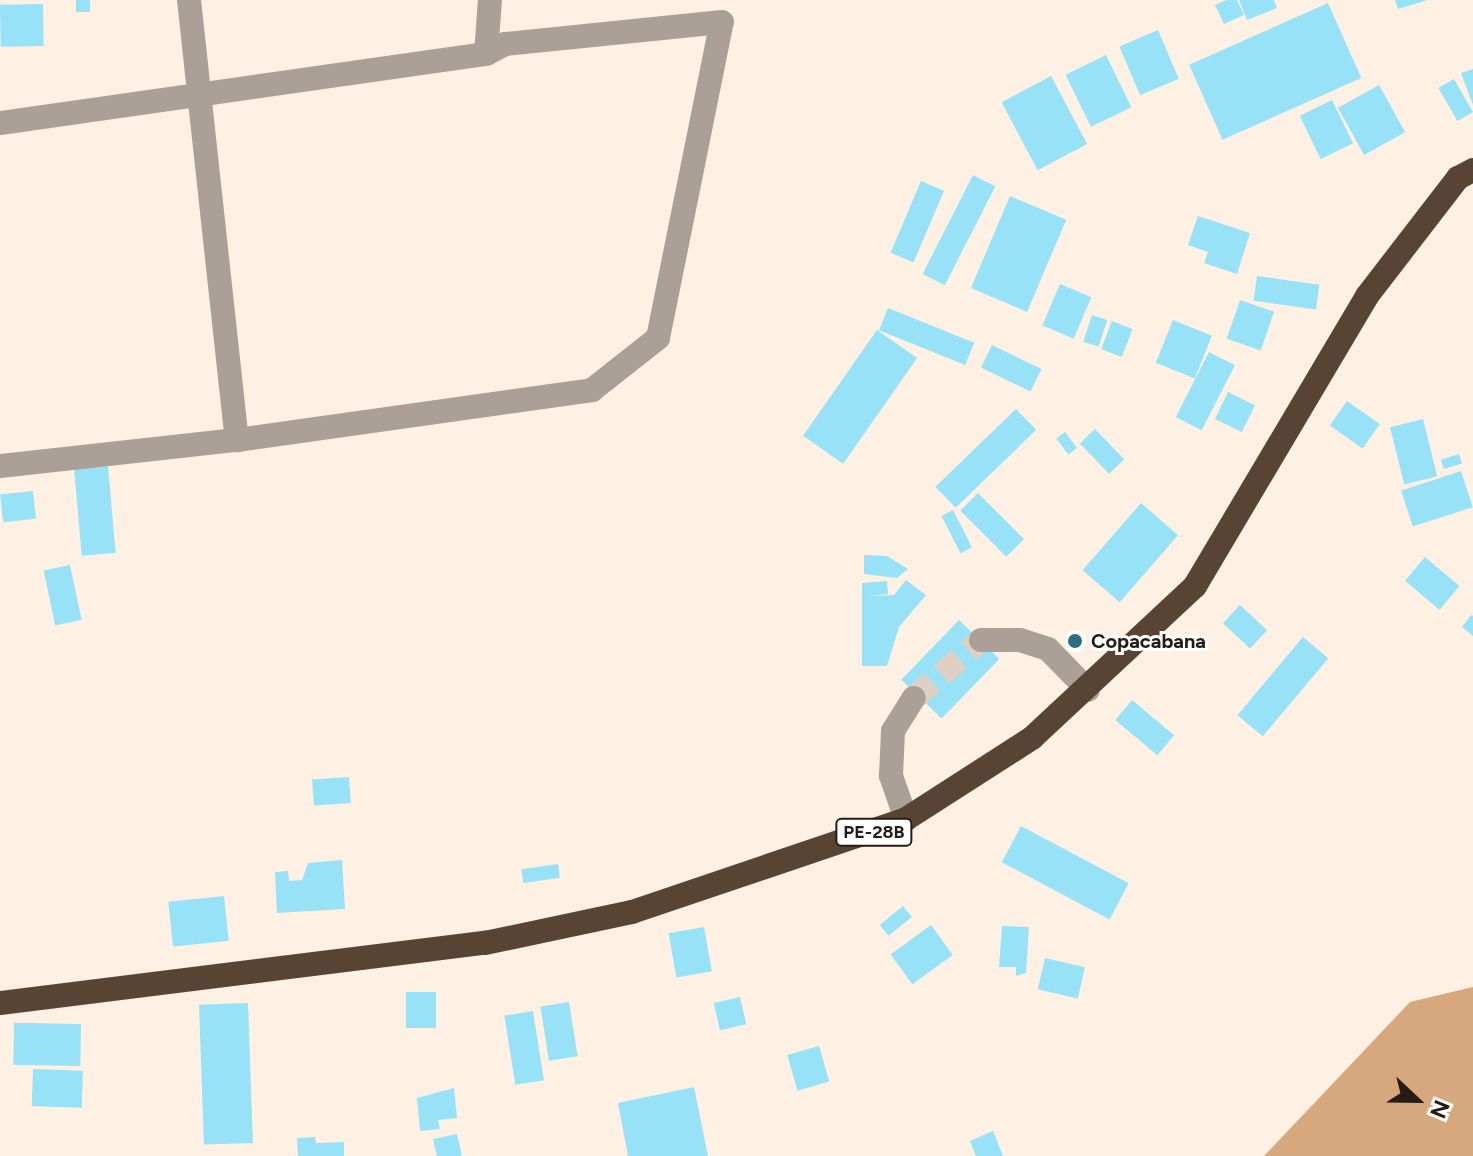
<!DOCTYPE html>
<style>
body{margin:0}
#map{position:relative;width:1473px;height:1156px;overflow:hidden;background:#fff0e4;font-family:Figtree,sans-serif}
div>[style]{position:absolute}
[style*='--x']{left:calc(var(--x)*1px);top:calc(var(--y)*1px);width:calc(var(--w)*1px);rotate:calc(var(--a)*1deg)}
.water>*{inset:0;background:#d7a77e}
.building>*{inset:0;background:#97e2f7;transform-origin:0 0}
.minor-tunnel>*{height:24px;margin-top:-12px;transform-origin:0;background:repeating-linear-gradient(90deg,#ded0c5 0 24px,transparent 0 36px)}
.minor>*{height:24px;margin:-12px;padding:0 12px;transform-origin:12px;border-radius:12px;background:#aaa098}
.highway>*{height:24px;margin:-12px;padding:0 12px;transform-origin:12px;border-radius:12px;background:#574434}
.dots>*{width:22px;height:22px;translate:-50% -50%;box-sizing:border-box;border:4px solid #fff;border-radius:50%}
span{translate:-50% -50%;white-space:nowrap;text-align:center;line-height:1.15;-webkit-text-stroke:6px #fff;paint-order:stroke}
.shield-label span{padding:2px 6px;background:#fff;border:2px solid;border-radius:6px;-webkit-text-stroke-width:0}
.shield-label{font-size:18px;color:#241c15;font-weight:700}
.poi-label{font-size:20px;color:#241c15;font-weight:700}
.left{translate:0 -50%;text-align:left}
.north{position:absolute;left:1377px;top:1060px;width:80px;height:80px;-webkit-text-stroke:6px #fff;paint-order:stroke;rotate:112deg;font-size:22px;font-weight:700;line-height:32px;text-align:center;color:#241c15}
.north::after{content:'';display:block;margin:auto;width:28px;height:36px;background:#241c15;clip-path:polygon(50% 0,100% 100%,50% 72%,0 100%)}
</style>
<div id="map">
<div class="water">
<i style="clip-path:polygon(1473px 987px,1473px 1156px,1264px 1156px,1410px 1002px)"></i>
</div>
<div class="building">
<i style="left:76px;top:0;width:14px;height:12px"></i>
<i style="clip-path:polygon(1226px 0,1237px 0,1244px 15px,1224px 24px,1215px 5px)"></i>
<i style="clip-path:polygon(1239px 0,1274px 0,1277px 8px,1247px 20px)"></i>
<i style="clip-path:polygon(1395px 0,1425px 0,1425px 1px,1398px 9px)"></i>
<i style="left:1328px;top:3px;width:82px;height:152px;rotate:66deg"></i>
<i style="left:43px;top:4px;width:42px;height:43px;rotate:89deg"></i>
<i style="left:1158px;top:30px;width:53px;height:42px;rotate:67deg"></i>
<i style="left:1106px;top:55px;width:58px;height:45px;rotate:64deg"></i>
<i style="clip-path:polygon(1473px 69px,1473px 105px,1461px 73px)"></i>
<i style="left:1051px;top:76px;width:77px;height:56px;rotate:62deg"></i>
<i style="left:1454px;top:79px;width:38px;height:18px;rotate:60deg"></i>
<i style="left:1379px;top:85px;width:54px;height:47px;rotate:61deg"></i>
<i style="left:1332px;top:100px;width:48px;height:36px;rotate:64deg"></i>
<i style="left:973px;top:175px;width:25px;height:111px;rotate:27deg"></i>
<i style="left:921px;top:181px;width:25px;height:78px;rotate:23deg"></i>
<i style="left:1010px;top:196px;width:61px;height:100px;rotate:23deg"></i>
<i style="clip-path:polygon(1198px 216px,1250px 233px,1237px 274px,1204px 263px,1208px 252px,1188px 245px)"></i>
<i style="left:1257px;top:276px;width:63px;height:25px;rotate:8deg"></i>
<i style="left:1060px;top:284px;width:34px;height:45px;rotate:23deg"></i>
<i style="left:1240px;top:300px;width:36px;height:41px;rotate:19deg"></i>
<i style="left:888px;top:308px;width:93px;height:24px;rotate:22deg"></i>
<i style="left:1092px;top:315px;width:16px;height:28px;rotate:18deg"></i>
<i style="left:1173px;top:320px;width:42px;height:46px;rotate:22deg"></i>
<i style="left:1112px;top:321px;width:22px;height:30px;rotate:21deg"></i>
<i style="left:877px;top:330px;width:49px;height:129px;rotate:35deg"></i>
<i style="left:992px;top:345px;width:55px;height:25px;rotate:26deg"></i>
<i style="left:1209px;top:352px;width:29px;height:73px;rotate:27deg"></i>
<i style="left:1228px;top:392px;width:30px;height:30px;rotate:26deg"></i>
<i style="left:1347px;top:401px;width:40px;height:30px;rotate:35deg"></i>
<i style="left:1016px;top:409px;width:29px;height:112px;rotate:46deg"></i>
<i style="left:1423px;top:419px;width:59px;height:34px;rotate:76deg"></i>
<i style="left:1095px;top:429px;width:42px;height:21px;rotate:46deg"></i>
<i style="left:1065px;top:432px;width:20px;height:11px;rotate:53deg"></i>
<i style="left:1459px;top:454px;width:10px;height:19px;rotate:73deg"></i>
<i style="left:108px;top:466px;width:87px;height:34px;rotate:85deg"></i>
<i style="left:1461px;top:471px;width:38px;height:63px;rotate:72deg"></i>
<i style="left:33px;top:491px;width:28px;height:33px;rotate:84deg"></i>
<i style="left:978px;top:493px;width:65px;height:25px;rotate:45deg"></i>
<i style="left:1141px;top:503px;width:49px;height:89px;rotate:41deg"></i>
<i style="left:953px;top:510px;width:42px;height:13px;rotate:63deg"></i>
<i style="clip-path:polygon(864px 555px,887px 556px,908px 569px,897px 578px,864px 574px)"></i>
<i style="left:1425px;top:557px;width:45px;height:31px;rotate:40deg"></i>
<i style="left:70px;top:565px;width:56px;height:27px;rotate:78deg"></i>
<i style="clip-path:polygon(906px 580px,926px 595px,899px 627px,887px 666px,862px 666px,862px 583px,887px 581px,888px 594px,869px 596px,894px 595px)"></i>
<i style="left:1240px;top:605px;width:37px;height:25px;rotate:43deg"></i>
<i style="clip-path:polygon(1471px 615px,1473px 616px,1473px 636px,1462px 627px)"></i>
<i style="left:959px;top:620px;width:56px;height:83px;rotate:44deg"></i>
<i style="left:1303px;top:637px;width:33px;height:102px;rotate:40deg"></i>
<i style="left:1132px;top:700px;width:55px;height:26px;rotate:40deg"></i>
<i style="left:349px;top:777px;width:26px;height:37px;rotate:86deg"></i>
<i style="left:1021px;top:826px;width:122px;height:41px;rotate:28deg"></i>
<i style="clip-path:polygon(342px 860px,345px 909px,277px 913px,275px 872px,288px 871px,289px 881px,302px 880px,308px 863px)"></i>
<i style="left:558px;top:864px;width:14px;height:37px;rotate:82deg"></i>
<i style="left:224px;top:896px;width:45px;height:56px;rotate:84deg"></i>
<i style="left:903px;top:906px;width:14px;height:30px;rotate:51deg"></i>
<i style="left:931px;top:925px;width:37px;height:50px;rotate:54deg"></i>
<i style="clip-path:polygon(1002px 926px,1029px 927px,1026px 973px,1016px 976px,1016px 967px,999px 967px)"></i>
<i style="left:704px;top:927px;width:45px;height:36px;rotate:80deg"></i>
<i style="left:1045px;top:958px;width:41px;height:32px;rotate:13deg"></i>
<i style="left:406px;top:992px;width:30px;height:36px"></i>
<i style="left:740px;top:997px;width:28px;height:27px;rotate:77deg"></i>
<i style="left:569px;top:1002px;width:55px;height:29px;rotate:81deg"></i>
<i style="left:248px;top:1003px;width:140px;height:49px;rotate:88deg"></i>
<i style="left:533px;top:1011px;width:70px;height:29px;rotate:81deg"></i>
<i style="left:81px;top:1024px;width:42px;height:67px;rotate:91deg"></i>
<i style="left:819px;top:1046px;width:37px;height:33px;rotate:74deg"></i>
<i style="left:33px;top:1069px;width:50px;height:37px;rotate:2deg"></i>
<i style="clip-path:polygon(694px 1087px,708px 1156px,628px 1156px,618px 1103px)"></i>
<i style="clip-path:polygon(454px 1088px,457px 1118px,438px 1120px,440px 1129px,420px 1131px,417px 1098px)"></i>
<i style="clip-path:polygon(993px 1131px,1003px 1156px,976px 1156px,970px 1141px)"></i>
<i style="clip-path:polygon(457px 1134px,462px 1156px,437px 1156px,433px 1139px)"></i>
<i style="clip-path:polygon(315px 1137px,316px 1143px,344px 1142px,344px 1156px,298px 1156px,297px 1138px)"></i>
</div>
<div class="minor-tunnel">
<i style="--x:914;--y:698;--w:89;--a:-40.9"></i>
</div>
<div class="minor">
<i style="--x:189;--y:0;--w:443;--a:83.8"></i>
<i style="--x:0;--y:123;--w:491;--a:-8.1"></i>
<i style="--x:486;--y:54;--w:54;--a:-85.8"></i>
<i style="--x:0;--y:466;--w:238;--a:-6.3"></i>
<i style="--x:237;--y:440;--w:359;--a:-8"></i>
<i style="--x:592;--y:390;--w:84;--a:-38.2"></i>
<i style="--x:658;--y:338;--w:322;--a:-78.6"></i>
<i style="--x:722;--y:22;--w:218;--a:174.2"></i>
<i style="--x:505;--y:44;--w:21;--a:152"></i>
<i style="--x:981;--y:640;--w:39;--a:0"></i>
<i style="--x:1020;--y:640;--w:29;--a:18"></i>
<i style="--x:1048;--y:649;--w:57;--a:45.7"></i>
<i style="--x:906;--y:819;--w:46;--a:-109.2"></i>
<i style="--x:891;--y:776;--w:45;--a:-87.5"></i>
<i style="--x:893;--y:731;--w:39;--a:-58"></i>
</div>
<div class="highway">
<i style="--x:0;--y:1003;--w:489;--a:-7.1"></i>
<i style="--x:485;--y:943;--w:150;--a:-11.9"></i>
<i style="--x:632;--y:912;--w:289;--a:-18.7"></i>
<i style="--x:906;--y:819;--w:150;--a:-32.7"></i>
<i style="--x:1032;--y:738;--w:223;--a:-43"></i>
<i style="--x:1195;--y:586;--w:337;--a:-59.3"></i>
<i style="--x:1367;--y:296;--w:149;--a:-52.4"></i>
<i style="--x:1458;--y:178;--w:17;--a:-28"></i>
</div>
<div class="dots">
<i style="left:1075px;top:641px;background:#2b6f80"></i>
</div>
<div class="shield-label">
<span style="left:874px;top:832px">PE-28B</span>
</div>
<div class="poi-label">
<span class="left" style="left:1091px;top:641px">Copacabana</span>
</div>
<div class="north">N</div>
</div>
